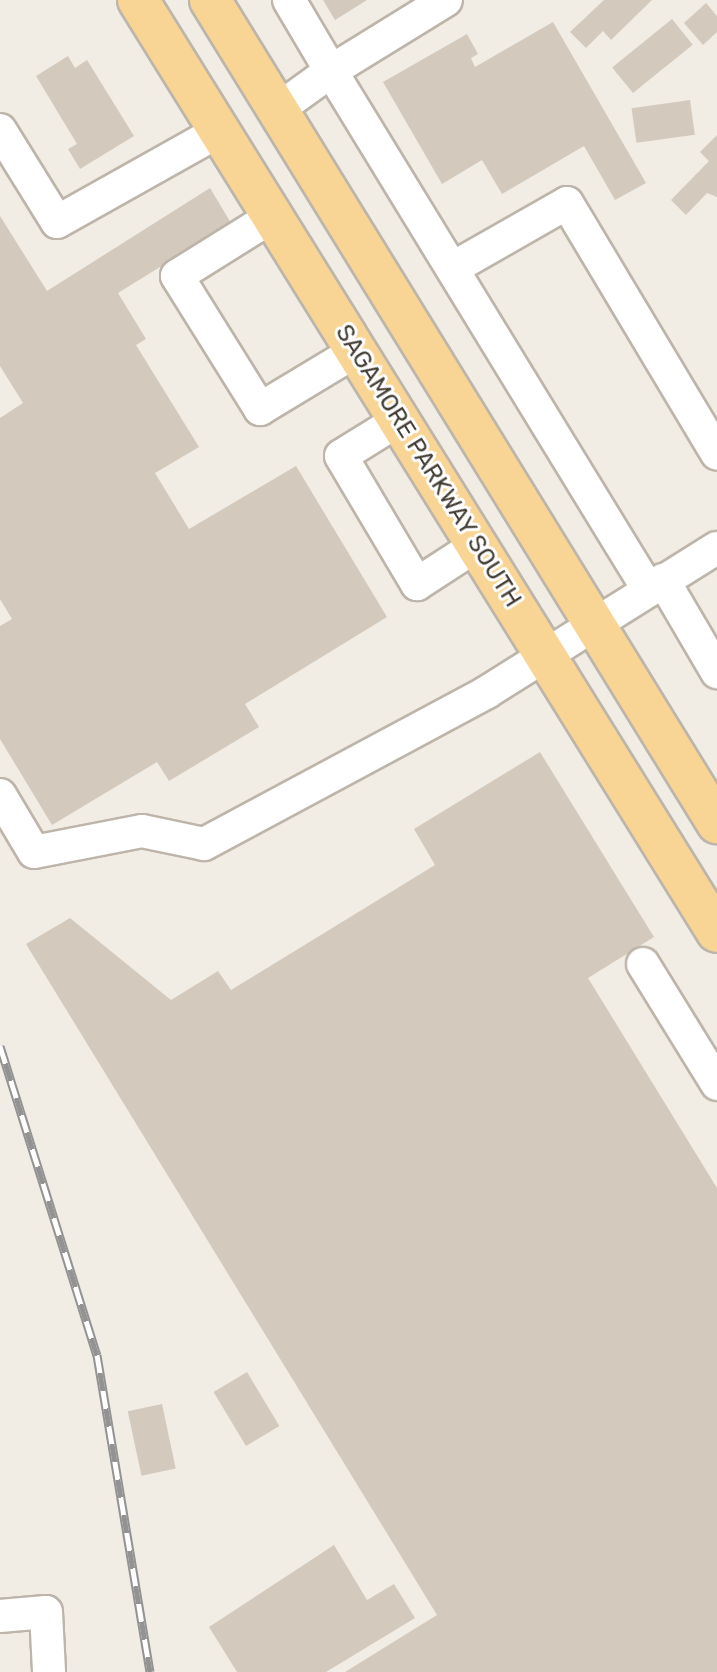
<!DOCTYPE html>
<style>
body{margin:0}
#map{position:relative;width:717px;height:1672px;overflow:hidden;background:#f1ece4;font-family:Rubik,sans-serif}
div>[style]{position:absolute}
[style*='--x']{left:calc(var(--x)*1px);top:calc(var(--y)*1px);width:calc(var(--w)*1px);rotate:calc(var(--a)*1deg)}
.building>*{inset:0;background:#d4c9bd;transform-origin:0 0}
.roads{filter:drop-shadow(2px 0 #beb5aa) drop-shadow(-2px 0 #beb5aa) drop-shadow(0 2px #beb5aa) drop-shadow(0 -2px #beb5aa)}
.minor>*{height:32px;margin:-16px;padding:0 16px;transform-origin:16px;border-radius:16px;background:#fff}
.major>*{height:40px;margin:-20px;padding:0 20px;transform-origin:20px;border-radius:20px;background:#f8d495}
.rail>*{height:9px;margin-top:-4.5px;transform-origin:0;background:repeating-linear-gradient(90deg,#fff 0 18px,#939393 0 36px);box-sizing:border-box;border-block:2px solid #939393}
span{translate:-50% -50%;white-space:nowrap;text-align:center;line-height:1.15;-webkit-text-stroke:6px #fff;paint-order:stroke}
.street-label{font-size:24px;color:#423c34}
</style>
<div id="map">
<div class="building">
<i style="clip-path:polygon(323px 0,367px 0,335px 20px)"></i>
<i style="clip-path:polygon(604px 0,652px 0,611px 40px,603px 31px,586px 48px,570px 32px)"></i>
<i style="clip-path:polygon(706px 3px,717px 16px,717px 32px,703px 45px,684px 23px)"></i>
<i style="left:672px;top:19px;width:33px;height:77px;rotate:51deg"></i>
<i style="clip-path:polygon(553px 22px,646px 183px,615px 200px,584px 146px,502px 194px,482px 160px,442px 184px,383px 82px,467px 34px,478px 54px,471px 58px,475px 67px)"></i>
<i style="clip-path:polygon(68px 56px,75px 68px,87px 60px,134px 136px,80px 169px,68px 149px,77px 144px,36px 76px)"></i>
<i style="left:690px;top:100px;width:35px;height:59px;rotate:82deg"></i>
<i style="clip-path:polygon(717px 135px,717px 197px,707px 193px,686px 215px,671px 200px,709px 161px,700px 152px)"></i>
<i style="clip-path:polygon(210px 188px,231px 223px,118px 293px,146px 339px,136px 345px,199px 447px,155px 473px,189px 529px,296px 466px,387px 617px,245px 704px,259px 727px,169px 781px,157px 762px,52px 825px,0 739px,0 626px,12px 619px,0 599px,0 418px,23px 403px,0 366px,0 216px,47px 291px)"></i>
<i style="clip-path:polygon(540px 752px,654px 937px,588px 978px,717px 1188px,717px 1672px,345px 1672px,437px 1615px,26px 944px,70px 918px,171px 1000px,218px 971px,231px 990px,435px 865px,414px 829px)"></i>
<i style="left:247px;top:1372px;width:63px;height:39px;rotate:59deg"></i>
<i style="left:162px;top:1404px;width:66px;height:35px;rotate:78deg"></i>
<i style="clip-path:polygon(334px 1545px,367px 1600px,394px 1584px,415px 1618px,326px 1672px,237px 1672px,209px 1627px)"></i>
</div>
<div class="roads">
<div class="minor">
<i style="--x:289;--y:0;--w:82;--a:59.4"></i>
<i style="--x:331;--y:71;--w:135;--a:-31.7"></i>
<i style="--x:277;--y:110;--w:67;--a:-35.8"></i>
<i style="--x:331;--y:71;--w:607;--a:58.53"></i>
<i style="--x:0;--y:130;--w:108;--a:58.2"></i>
<i style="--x:57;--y:222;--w:186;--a:-29.3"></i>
<i style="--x:273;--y:216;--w:113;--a:148"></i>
<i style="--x:177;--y:276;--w:157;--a:58"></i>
<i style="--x:260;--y:409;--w:112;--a:-31.1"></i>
<i style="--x:453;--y:268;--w:131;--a:-29.7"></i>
<i style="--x:567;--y:203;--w:292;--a:59.1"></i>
<i style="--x:399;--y:420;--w:68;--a:148.2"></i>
<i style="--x:341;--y:456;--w:149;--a:59.3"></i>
<i style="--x:417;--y:584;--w:72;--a:-33"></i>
<i style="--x:663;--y:580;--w:107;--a:59.6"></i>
<i style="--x:0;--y:795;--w:66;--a:59.2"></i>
<i style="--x:34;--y:852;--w:110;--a:-11"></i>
<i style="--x:142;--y:831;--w:63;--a:11.8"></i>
<i style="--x:204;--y:844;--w:321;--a:-28.2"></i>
<i style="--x:487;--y:692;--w:271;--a:-32.1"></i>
<i style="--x:643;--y:964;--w:141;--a:58.3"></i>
<i style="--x:0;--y:1616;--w:46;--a:-5"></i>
<i style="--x:46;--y:1612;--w:60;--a:87.1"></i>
</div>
<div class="major">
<i style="--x:138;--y:0;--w:1097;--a:58.15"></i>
<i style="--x:210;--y:0;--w:967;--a:58.37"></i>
</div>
</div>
<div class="rail">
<i style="--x:0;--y:1046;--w:324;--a:72.6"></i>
<i style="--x:97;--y:1355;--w:321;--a:80.5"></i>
</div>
<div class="street-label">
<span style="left:428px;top:466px;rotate:58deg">SAGAMORE PARKWAY SOUTH</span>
</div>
</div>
